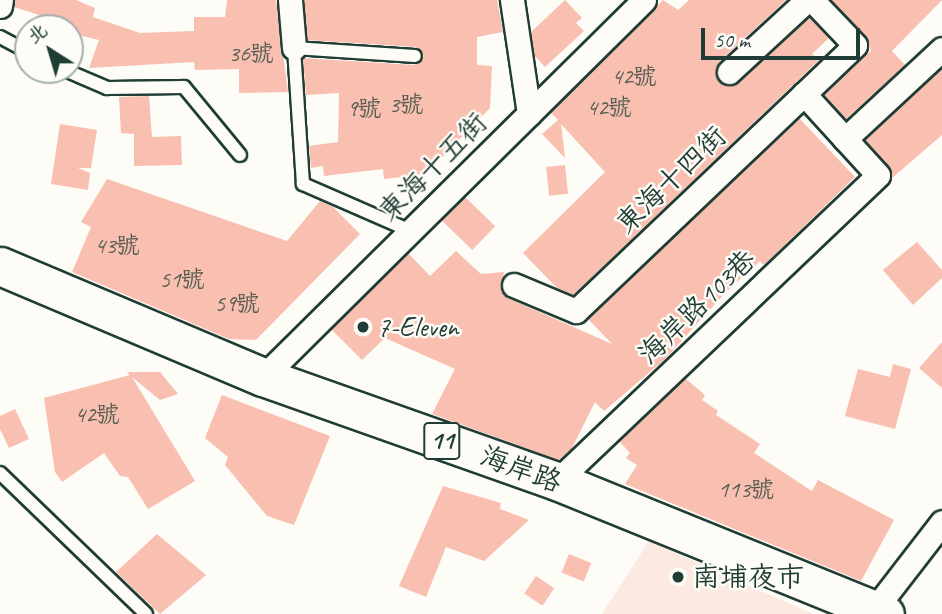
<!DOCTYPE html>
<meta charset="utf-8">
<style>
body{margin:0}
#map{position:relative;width:942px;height:614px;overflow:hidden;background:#fdfcf7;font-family:Caveat,"LXGW WenKai TC",sans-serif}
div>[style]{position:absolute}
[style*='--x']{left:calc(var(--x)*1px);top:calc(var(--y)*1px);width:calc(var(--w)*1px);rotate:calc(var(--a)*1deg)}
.built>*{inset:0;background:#fceae2}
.building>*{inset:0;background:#f9bfb0;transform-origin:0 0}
.roads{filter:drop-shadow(2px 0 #1f3d34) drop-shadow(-2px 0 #1f3d34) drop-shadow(0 2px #1f3d34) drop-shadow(0 -2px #1f3d34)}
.lane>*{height:12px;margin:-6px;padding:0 6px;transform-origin:6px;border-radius:6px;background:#fdfcf7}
.street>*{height:23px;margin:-11.5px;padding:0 11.5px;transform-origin:11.5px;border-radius:11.5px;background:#fdfcf7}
.primary>*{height:37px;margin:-18.5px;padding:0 18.5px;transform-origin:18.5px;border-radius:18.5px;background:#fdfcf7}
.dots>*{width:19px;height:19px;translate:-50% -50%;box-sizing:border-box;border:4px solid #fdfcf7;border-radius:50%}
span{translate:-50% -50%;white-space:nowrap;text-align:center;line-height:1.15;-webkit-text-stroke:5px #fdfcf7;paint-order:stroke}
.number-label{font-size:24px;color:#565e53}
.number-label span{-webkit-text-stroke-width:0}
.shield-label span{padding:2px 5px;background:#fdfcf7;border:2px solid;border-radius:5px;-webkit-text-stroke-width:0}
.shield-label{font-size:26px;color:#1f3d34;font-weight:700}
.street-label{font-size:28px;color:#1f3d34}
.poi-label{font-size:28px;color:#1f3d34}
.left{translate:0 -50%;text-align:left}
.north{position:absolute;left:14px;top:14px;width:70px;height:70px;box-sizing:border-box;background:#fdfcf7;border:2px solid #a4b0a9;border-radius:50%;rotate:323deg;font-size:19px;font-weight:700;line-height:28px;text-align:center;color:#1f3d34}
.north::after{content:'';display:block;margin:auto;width:24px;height:32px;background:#1f3d34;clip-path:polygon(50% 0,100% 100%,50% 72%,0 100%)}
.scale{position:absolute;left:701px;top:28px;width:159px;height:32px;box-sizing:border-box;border:4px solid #1f3d34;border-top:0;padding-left:9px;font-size:21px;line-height:24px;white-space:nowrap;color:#1f3d34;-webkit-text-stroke:5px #fdfcf7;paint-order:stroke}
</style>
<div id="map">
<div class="built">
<i style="clip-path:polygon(649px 541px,813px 614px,602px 614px)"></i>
</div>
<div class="building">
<i style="clip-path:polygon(15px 0,76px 0,95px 8px,93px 17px,140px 33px,194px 31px,194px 17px,225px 17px,227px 0,276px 0,288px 92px,239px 93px,239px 69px,195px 70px,194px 62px,89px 68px,99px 40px,74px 34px,76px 28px,60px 28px,61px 22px,14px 7px)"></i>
<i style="clip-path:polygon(304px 0,497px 0,503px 32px,477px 37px,477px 65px,492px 66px,490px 108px,426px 174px,384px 179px,383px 169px,324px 176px,323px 166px,311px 168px,309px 146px,338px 142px,339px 93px,306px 95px,303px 58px,414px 65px,424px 56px,416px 47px,307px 40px)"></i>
<i style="clip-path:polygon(565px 0,582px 18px,576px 23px,584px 31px,545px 67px,534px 55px,531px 32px)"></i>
<i style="clip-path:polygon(663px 0,678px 10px,689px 0,786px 0,719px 62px,716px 76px,726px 85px,738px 82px,809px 17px,829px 38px,812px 54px,819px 60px,573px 295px,557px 288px,523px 253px,605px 172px,561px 124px,565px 158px,542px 134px,558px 120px,550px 112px)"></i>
<i style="clip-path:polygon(831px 0,942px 0,892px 51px,905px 65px,846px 119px,823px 94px,871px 51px,865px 35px)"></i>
<i style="clip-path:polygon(942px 68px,942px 135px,892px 178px,888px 166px,865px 140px)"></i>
<i style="clip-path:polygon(149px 96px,152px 137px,181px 136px,182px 165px,134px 166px,134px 134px,121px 133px,119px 97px)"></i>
<i style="clip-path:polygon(799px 118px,855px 177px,764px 265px,760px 261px,726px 292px,664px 360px,604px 411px,595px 402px,572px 448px,559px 460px,432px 414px,455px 369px,385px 338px,362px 360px,331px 329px,408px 253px,430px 276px,456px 251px,481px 274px,504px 272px,500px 287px,508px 298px,612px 344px,588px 319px)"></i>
<i style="clip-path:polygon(60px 124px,97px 130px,91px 168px,78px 168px,90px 173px,88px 190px,51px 184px)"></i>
<i style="left:565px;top:165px;width:29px;height:19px;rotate:84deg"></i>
<i style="clip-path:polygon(107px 179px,287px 241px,320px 201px,333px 207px,360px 234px,256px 340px,229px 339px,72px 272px,91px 227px,81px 222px)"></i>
<i style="left:465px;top:197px;width:42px;height:33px;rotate:44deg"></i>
<i style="clip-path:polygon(917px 242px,942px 270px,942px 278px,913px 305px,883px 270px)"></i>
<i style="clip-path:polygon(942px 342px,942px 388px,919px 368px)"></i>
<i style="clip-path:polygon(893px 364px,911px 369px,895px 429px,845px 416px,858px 369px,890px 377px)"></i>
<i style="clip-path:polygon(127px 372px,160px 372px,178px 394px,160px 400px,132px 377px,195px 481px,148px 509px,128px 477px,120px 476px,104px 453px,62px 482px,55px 472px,44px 398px,130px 375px)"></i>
<i style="clip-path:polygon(685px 378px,705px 395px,702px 400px,718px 411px,716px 415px,760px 444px,754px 453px,812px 491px,818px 480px,894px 520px,861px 581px,625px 484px,637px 465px,626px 458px,630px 453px,619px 441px)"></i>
<i style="clip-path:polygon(222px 395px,330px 436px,294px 525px,267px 516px,225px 465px,228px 457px,205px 438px)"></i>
<i style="clip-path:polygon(15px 409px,29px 439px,9px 448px,0 429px,0 416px)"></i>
<i style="clip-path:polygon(443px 486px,501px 503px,500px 509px,529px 520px,484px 561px,446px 547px,426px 597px,399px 586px)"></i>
<i style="clip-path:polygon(157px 534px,206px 575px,160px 614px,116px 572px)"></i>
<i style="left:569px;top:554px;width:24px;height:20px;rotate:22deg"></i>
<i style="left:536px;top:576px;width:22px;height:21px;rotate:34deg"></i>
</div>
<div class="roads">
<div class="lane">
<i style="--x:0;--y:37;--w:32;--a:28"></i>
<i style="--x:65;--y:70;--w:46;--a:23.2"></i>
<i style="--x:107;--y:88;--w:77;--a:-0.7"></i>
<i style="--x:184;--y:87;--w:88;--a:50.5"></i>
<i style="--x:411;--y:231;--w:118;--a:-156.5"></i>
<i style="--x:303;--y:184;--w:136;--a:-93.8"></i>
<i style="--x:294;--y:48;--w:121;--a:3.8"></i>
<i style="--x:0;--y:473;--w:203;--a:44"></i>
</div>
<div class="street">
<i style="--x:290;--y:0;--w:48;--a:85.2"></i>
<i style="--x:512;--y:0;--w:115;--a:81.5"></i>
<i style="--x:0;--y:6;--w:6;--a:-81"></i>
<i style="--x:729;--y:72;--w:106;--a:-42.7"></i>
<i style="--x:845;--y:139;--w:132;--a:-42.9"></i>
<i style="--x:514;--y:285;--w:67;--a:22.8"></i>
<i style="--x:576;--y:311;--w:385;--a:-43.6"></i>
<i style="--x:855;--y:45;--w:62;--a:-133.7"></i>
<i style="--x:263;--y:377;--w:536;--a:-44.7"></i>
<i style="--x:557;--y:481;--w:443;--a:-43.6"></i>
<i style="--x:878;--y:175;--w:110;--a:-132.4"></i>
<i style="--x:871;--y:614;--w:116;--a:-52.3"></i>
</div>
<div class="primary">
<i style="--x:0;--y:266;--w:285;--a:22.9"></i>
<i style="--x:263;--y:377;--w:312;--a:19.5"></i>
<i style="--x:557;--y:481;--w:354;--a:22.1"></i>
</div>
</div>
<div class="dots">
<i style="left:363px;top:327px;background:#1f3d34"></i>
<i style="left:678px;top:577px;background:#1f3d34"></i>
</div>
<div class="number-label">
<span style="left:251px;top:54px">36號</span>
<span style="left:634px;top:77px">42號</span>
<span style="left:406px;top:105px">3號</span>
<span style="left:609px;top:108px">42號</span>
<span style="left:364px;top:109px">9號</span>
<span style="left:117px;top:246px">43號</span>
<span style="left:182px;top:280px">51號</span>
<span style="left:237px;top:304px">59號</span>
<span style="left:97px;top:415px">42號</span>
<span style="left:746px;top:490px">113號</span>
</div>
<div class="shield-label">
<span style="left:442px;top:441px">11</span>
</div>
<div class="street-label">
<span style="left:433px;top:167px;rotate:-45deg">東海十五街</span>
<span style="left:671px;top:180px;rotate:-44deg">東海十四街</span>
<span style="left:697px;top:307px;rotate:-44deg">海岸路103巷</span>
<span style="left:521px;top:469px;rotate:20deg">海岸路</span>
</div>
<div class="poi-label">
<span class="left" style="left:377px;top:327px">7-Eleven</span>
<span class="left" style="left:692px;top:577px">南埔夜市</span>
</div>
<div class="north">北</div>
<div class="scale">50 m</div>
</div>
